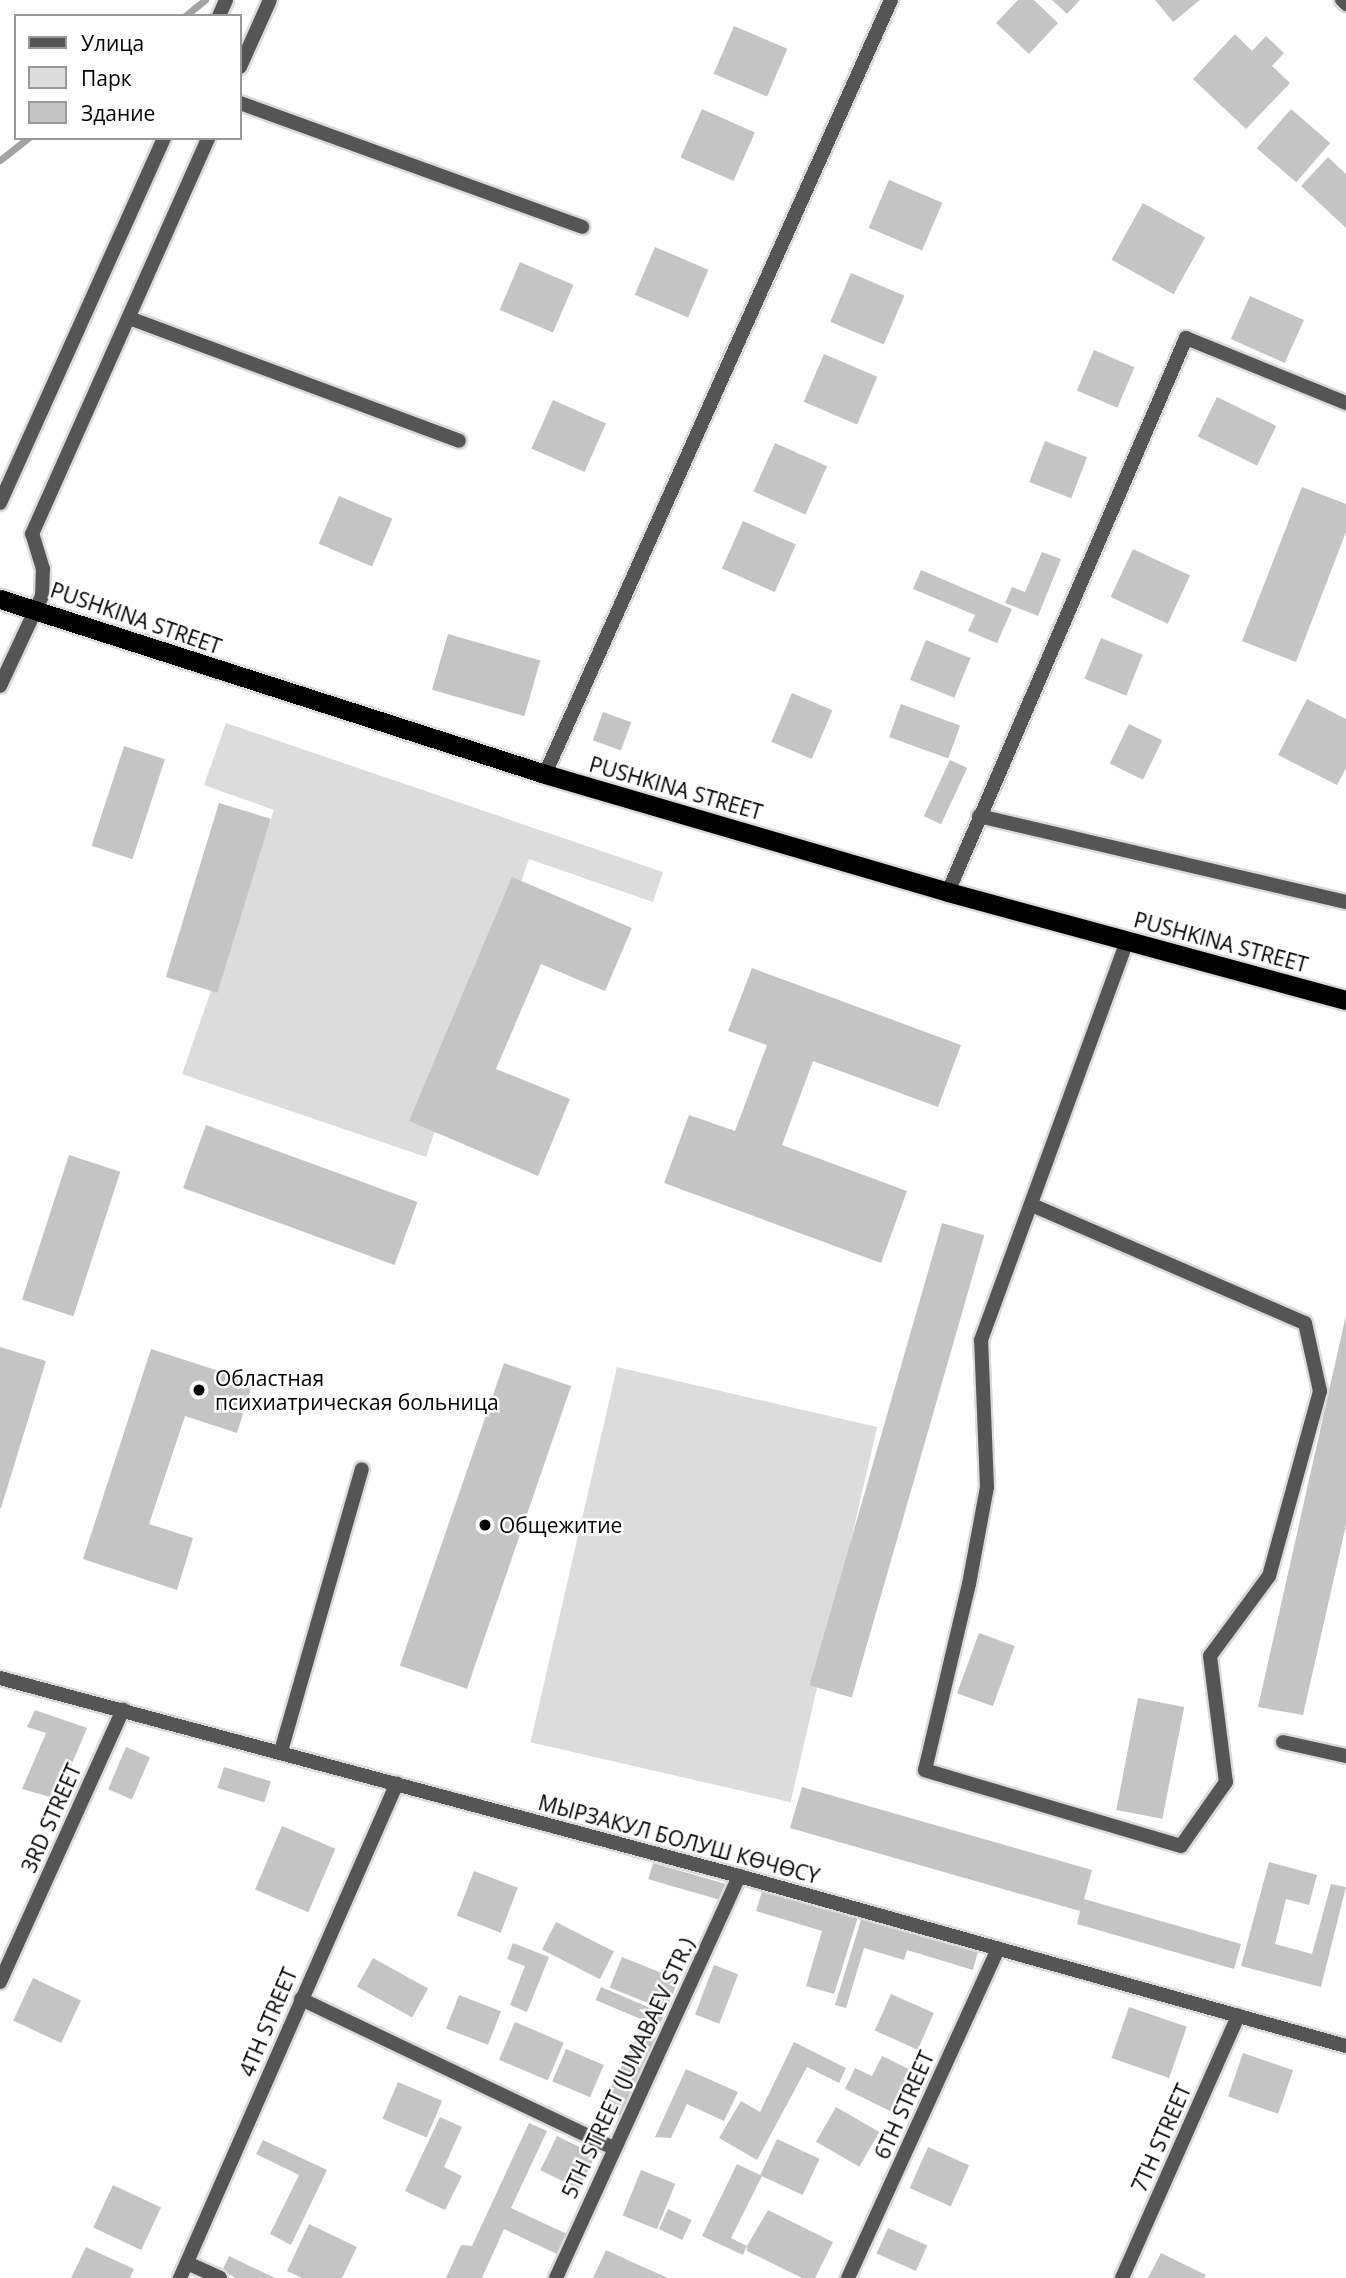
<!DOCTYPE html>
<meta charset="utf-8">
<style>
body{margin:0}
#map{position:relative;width:1346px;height:2278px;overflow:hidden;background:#fff;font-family:"Open Sans",sans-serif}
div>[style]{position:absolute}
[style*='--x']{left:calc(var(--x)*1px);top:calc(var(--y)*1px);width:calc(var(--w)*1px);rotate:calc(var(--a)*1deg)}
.green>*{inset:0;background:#dcdcdc;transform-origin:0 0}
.stream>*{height:7px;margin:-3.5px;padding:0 3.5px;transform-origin:3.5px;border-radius:3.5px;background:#a3a3a3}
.building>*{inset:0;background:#c4c4c4;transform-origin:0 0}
.roads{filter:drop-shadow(2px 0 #dbdbdb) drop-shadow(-2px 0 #dbdbdb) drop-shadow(0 2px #dbdbdb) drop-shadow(0 -2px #dbdbdb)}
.service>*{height:14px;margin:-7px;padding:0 7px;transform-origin:7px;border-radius:7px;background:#555}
.minor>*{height:14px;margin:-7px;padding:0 7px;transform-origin:7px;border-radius:7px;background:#555}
.trunk>*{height:19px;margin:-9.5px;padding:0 9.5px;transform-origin:9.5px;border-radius:9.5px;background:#000}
.dots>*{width:19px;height:19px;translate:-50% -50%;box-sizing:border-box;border:4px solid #fff;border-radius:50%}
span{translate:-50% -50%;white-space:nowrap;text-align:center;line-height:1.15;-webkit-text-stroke:5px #fff;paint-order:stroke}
.street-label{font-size:21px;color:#000}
.poi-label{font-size:21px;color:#000}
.left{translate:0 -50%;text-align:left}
.legend{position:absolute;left:14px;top:14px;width:228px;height:126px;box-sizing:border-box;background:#fff;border:2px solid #999;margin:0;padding:9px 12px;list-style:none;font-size:21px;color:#000}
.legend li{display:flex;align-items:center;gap:14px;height:35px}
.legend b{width:35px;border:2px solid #999}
</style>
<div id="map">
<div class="green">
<i style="clip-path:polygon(226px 723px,663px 872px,653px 902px,529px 859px,426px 1157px,182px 1074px,274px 810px,204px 785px)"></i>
<i style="left:617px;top:1367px;width:267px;height:385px;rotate:13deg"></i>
</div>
<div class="stream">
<i style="--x:185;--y:16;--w:26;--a:-39"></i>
<i style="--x:0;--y:160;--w:36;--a:-38"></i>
</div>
<div class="building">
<i style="clip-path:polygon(1018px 0,1034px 0,1058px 23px,1029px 54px,996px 23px)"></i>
<i style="clip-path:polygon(1052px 0,1080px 0,1067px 14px)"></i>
<i style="clip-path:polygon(1155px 0,1200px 0,1173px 22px)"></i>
<i style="left:734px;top:26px;width:58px;height:52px;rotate:23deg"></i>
<i style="clip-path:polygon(1235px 34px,1252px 51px,1266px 36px,1284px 53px,1272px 66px,1290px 83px,1246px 129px,1193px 79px)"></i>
<i style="left:702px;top:109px;width:58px;height:53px;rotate:24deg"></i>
<i style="left:1291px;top:109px;width:52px;height:52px;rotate:41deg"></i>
<i style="clip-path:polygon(1328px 157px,1346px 174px,1346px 228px,1301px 186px)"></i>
<i style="left:889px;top:180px;width:58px;height:52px;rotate:23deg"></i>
<i style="left:1143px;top:203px;width:71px;height:65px;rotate:29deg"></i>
<i style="left:655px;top:247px;width:58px;height:52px;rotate:23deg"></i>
<i style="left:520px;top:262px;width:58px;height:52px;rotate:23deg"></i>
<i style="left:851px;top:273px;width:58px;height:53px;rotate:23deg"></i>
<i style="left:1250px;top:296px;width:59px;height:47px;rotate:24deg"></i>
<i style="left:1094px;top:350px;width:44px;height:44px;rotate:23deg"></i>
<i style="left:824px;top:354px;width:58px;height:52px;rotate:23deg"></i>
<i style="left:1217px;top:397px;width:66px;height:44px;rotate:26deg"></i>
<i style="left:553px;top:400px;width:58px;height:53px;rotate:24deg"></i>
<i style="left:1045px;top:441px;width:45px;height:44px;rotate:21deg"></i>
<i style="left:775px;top:443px;width:57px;height:53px;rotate:24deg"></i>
<i style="clip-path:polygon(1302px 487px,1346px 504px,1346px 532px,1296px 662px,1242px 641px)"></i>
<i style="left:339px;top:496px;width:58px;height:52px;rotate:23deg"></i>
<i style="left:743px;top:521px;width:58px;height:52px;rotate:24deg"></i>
<i style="left:1133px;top:549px;width:63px;height:53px;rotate:25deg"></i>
<i style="clip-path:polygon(1042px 552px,1061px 559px,1038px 616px,1005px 603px,1012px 587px,1025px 592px)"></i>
<i style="clip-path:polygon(921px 570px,1012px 609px,997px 643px,968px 631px,975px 615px,913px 589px)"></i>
<i style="left:448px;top:634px;width:96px;height:58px;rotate:16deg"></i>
<i style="left:1101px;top:638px;width:45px;height:44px;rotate:22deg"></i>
<i style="left:926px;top:640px;width:48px;height:43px;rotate:22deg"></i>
<i style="left:792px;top:693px;width:44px;height:53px;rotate:23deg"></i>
<i style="clip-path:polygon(1307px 699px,1346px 719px,1346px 768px,1337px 785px,1278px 755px)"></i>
<i style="left:901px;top:704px;width:63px;height:35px;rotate:20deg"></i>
<i style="left:603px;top:712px;width:30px;height:30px;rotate:20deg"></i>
<i style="left:1129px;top:724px;width:37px;height:44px;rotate:26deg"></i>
<i style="left:124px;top:746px;width:43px;height:105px;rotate:18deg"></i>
<i style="left:950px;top:760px;width:19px;height:62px;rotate:25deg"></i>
<i style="left:219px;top:803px;width:54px;height:182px;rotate:17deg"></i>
<i style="clip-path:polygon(512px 877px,632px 928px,605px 991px,541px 964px,496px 1069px,570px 1099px,538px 1176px,409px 1121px)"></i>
<i style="clip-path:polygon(752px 968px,961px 1045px,938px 1107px,813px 1061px,782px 1145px,907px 1191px,881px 1263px,664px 1183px,689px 1115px,735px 1131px,767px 1045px,728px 1031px)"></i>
<i style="left:206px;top:1125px;width:225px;height:67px;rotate:20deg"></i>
<i style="left:69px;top:1155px;width:54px;height:152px;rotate:18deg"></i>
<i style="left:942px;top:1223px;width:44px;height:481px;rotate:16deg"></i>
<i style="clip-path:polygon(1346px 1315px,1346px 1525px,1303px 1715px,1258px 1707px)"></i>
<i style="clip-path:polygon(0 1347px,46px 1361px,1px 1508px,0 1508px)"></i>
<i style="clip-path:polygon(151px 1349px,253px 1382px,237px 1433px,185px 1416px,149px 1524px,193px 1538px,177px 1590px,83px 1559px)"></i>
<i style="left:504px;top:1363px;width:71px;height:320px;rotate:19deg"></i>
<i style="left:979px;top:1633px;width:38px;height:64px;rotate:20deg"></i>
<i style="left:1138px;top:1698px;width:47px;height:114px;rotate:11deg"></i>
<i style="clip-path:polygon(35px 1710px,87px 1728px,57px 1799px,22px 1789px,46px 1733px,27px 1727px)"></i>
<i style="left:126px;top:1747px;width:26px;height:46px;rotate:23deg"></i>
<i style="left:224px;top:1767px;width:49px;height:22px;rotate:17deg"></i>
<i style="clip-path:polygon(802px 1787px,1092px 1870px,1084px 1899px,1241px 1944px,1234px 1969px,1077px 1924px,1080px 1911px,790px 1828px)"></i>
<i style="left:282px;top:1826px;width:58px;height:69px;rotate:23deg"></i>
<i style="clip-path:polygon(1269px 1862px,1317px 1875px,1309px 1905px,1286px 1899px,1275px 1944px,1312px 1954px,1331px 1884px,1346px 1887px,1321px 1987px,1241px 1966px)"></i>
<i style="left:653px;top:1863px;width:76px;height:17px;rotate:16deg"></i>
<i style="left:474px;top:1871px;width:47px;height:48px;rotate:21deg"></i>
<i style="clip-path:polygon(763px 1888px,858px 1917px,834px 1994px,806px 1986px,822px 1931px,756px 1911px)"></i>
<i style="clip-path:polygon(863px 1913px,979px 1948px,973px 1970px,907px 1950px,904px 1960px,864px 1948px,846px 2008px,835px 2005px)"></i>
<i style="left:556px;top:1922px;width:65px;height:31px;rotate:27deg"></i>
<i style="clip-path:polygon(513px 1943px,549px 1957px,527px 2012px,510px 2005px,525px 1966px,507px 1959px)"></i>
<i style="left:622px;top:1957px;width:61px;height:33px;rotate:22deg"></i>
<i style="left:373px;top:1958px;width:63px;height:33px;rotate:29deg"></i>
<i style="left:714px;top:1965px;width:26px;height:53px;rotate:21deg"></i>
<i style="left:33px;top:1978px;width:53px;height:47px;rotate:25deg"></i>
<i style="left:601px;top:1987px;width:69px;height:14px;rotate:23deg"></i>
<i style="left:891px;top:1994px;width:47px;height:40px;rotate:24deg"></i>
<i style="left:459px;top:1995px;width:45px;height:36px;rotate:21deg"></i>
<i style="left:1129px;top:2007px;width:61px;height:54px;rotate:19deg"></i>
<i style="left:515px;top:2022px;width:53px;height:41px;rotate:23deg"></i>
<i style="left:640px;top:2030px;width:22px;height:85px;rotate:27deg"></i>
<i style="clip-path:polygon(794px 2042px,846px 2068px,839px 2083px,807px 2067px,757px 2160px,719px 2138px,741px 2101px,760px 2112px)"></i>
<i style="left:566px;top:2049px;width:41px;height:35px;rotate:23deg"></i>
<i style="left:1243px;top:2053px;width:53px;height:46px;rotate:19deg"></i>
<i style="clip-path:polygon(882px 2056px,915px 2072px,894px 2113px,845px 2089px,855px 2068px,872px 2076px)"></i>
<i style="clip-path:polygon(686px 2069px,738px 2092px,724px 2121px,687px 2104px,671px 2138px,655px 2137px)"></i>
<i style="left:398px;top:2082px;width:48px;height:40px;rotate:23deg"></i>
<i style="left:836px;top:2107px;width:50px;height:40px;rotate:30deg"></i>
<i style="clip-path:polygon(440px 2117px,462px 2127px,444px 2167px,462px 2176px,445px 2210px,405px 2191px)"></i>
<i style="clip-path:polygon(529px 2123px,547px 2131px,511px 2208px,567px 2234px,557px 2254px,504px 2229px,482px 2278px,446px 2278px,461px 2245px,472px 2246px)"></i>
<i style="left:557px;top:2136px;width:43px;height:38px;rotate:26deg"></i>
<i style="left:777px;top:2139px;width:47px;height:40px;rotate:25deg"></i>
<i style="clip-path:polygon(263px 2140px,327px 2170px,291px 2245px,270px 2234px,299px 2175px,256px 2154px)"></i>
<i style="left:928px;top:2147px;width:45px;height:45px;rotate:24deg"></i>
<i style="clip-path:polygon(737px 2164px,762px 2176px,731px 2238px,747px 2246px,768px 2210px,833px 2242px,815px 2278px,802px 2278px,747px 2251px,747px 2246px,743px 2255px,702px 2236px)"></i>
<i style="left:641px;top:2170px;width:37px;height:49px;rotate:22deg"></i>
<i style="left:113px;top:2185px;width:53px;height:47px;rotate:25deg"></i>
<i style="left:668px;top:2209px;width:26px;height:22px;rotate:25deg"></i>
<i style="clip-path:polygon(309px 2224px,357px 2247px,342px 2278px,302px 2278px,287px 2271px)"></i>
<i style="left:888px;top:2228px;width:43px;height:28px;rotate:24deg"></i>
<i style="clip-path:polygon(86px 2247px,134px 2269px,130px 2278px,71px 2278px)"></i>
<i style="clip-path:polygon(606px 2250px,632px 2262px,668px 2278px,593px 2278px)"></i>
<i style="clip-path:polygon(1161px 2253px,1206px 2275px,1204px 2278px,1148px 2278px)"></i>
<i style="clip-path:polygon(229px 2256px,275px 2278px,236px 2278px,222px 2271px)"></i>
</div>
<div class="roads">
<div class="service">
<i style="--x:1342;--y:0;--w:6;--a:45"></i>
<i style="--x:219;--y:16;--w:17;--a:-66"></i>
<i style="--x:240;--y:103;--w:364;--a:19.9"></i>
<i style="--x:129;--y:318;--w:352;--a:20.4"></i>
<i style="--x:0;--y:503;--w:400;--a:-65.8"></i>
<i style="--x:1032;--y:1205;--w:297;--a:23.4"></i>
<i style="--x:1305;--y:1323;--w:70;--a:77.6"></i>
<i style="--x:1320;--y:1391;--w:192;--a:105.4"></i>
<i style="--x:1269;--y:1576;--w:99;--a:126.4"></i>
<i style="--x:1210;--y:1656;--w:127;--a:82.8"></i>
<i style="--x:1226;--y:1782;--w:78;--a:125.1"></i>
<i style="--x:1181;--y:1846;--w:267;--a:-163.5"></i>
<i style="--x:925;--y:1770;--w:191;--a:-76.7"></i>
<i style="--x:969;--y:1584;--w:99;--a:-79.5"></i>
<i style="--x:987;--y:1487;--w:147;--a:-92.3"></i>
<i style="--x:981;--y:1340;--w:426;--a:-69.9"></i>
<i style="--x:1283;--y:1742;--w:65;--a:12.5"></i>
</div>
<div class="minor">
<i style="--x:240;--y:67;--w:73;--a:-65.9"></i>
<i style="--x:0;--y:686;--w:99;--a:-65"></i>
<i style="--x:42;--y:596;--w:27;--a:-88"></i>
<i style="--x:43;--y:569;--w:37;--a:-107"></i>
<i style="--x:32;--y:534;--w:433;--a:-66"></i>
<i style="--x:545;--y:774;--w:848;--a:-65.91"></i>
<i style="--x:979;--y:816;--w:377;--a:13.2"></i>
<i style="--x:948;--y:892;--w:603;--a:-66.75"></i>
<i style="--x:1186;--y:338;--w:173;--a:22.1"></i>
<i style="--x:0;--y:1678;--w:765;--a:15"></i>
<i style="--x:739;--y:1876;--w:630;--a:15.65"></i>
<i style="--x:281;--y:1751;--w:293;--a:-74"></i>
<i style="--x:0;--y:1982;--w:299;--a:-65.7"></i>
<i style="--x:301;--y:1999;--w:347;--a:25.5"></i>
<i style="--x:187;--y:2263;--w:36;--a:24"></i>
<i style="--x:180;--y:2278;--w:540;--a:-66.33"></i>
<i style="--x:556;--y:2278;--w:442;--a:-65.5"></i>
<i style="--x:848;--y:2278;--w:362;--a:-65.5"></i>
<i style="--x:1122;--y:2278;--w:287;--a:-66.1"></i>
</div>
<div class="trunk">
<i style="--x:0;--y:599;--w:572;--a:17.8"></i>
<i style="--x:545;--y:774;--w:420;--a:16.3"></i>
<i style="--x:948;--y:892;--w:412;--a:15.2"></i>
</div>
</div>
<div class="dots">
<i style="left:199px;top:1390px;background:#000"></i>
<i style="left:485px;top:1525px;background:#000"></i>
</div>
<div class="street-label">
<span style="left:136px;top:618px;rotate:19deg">PUSHKINA STREET</span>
<span style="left:676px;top:788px;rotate:16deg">PUSHKINA STREET</span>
<span style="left:1221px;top:942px;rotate:15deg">PUSHKINA STREET</span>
<span style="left:51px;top:1818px;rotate:-66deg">3RD STREET</span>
<span style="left:679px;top:1839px;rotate:15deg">МЫРЗАКУЛ БОЛУШ КӨЧӨСҮ</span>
<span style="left:268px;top:2022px;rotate:-67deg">4TH STREET</span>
<span style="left:628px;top:2068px;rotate:-65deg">5TH STREET (JUMABAEV STR.)</span>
<span style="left:904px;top:2105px;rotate:-66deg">6TH STREET</span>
<span style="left:1161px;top:2138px;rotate:-66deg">7TH STREET</span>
</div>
<div class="poi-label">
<span class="left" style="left:215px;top:1390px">Областная<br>психиатрическая больница</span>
<span class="left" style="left:499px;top:1525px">Общежитие</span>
</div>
<ul class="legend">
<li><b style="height:9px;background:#555"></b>Улица</li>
<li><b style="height:19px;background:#dcdcdc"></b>Парк</li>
<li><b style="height:19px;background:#c4c4c4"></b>Здание</li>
</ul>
</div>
